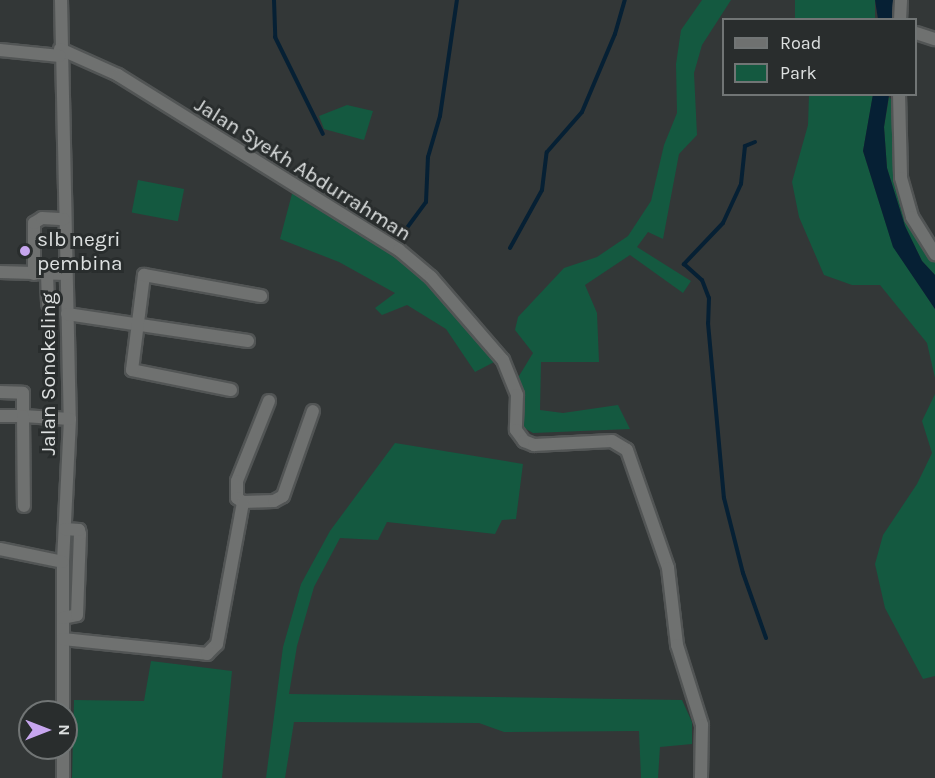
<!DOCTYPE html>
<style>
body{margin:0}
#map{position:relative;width:935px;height:778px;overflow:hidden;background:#333737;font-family:Karla,sans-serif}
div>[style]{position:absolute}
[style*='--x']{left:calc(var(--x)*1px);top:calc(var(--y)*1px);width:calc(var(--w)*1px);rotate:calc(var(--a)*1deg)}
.green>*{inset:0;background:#145940;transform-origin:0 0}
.water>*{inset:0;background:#062034}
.stream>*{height:4px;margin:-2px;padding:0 2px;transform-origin:2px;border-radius:2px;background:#062034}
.roads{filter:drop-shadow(2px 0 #525555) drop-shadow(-2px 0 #525555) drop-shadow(0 2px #525555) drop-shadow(0 -2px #525555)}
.minor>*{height:12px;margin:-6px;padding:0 6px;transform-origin:6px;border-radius:6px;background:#6f7170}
.dots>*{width:16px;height:16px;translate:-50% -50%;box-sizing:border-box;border:3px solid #292d2d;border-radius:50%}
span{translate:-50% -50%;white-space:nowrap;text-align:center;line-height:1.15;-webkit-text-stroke:6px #292d2d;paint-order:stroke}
.street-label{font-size:21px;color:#dde0e0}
.poi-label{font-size:21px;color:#dde0e0}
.left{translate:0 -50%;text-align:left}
.legend{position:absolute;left:722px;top:18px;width:195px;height:78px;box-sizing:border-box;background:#292d2d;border:2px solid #717575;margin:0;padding:8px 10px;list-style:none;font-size:18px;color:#dde0e0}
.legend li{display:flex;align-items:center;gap:12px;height:30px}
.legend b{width:30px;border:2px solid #717575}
.north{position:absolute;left:18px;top:700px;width:60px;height:60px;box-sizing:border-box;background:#292d2d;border:2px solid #717575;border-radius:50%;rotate:90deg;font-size:16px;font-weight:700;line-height:24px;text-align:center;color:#dde0e0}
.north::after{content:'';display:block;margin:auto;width:21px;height:27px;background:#c7a6ef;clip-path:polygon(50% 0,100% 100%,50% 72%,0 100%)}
</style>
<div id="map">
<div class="green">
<i style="clip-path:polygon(702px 0,731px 0,702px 45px,694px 73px,697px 135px,679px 154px,663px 239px,648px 232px,637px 247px,691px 281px,683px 293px,630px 255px,585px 285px,597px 313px,599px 362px,541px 362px,540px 410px,563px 413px,618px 405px,630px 429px,533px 433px,521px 426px,519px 376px,533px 353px,515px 330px,518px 317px,564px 268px,597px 257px,628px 236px,651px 201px,664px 145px,677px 113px,676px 64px,681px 30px)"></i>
<i style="left:795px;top:0;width:80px;height:19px"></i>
<i style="clip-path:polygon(809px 95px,873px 95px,863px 151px,893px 246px,935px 309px,935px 378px,927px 343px,880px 285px,852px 285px,824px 275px,799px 217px,792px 182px,808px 125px)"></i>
<i style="clip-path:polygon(889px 97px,895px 103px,896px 176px,917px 237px,935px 262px,935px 275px,922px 261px,905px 226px,887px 168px,884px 127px)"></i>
<i style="clip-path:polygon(347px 105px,373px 111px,364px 140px,324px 129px,319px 116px)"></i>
<i style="left:138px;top:180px;width:47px;height:33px;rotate:11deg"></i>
<i style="clip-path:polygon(293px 190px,419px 272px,496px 361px,475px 372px,446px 329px,407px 305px,382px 315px,375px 308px,395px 293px,339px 262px,280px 239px)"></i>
<i style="clip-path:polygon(935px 394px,935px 676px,923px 679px,885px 608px,875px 564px,883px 535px,917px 484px,932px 453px,922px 421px)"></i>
<i style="clip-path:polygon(395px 443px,523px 464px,516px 519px,502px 520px,495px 534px,387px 522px,378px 540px,340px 538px,314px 587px,297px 646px,289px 694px,682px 700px,692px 722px,692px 744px,660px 747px,658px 778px,641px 778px,639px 731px,504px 732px,479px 723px,294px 722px,285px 778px,266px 778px,283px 647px,301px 584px,330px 531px)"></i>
<i style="clip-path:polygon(151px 661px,232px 671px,222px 778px,72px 778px,74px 700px,144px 701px)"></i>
</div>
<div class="water">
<i style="clip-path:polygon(875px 0,893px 0,895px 19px,878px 19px)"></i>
<i style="clip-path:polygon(873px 94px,889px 95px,884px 127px,887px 168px,905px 226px,922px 261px,935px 275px,935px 309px,893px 247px,863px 151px)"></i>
</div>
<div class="stream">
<i style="--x:274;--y:0;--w:37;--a:88"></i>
<i style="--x:275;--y:37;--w:108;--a:63.7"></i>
<i style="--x:755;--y:142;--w:11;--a:158"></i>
<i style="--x:745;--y:146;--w:38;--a:96"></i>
<i style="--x:741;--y:184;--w:43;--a:114.8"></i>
<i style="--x:723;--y:223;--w:57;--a:133.6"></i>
<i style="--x:684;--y:264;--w:24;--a:42"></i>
<i style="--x:702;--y:280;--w:19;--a:69"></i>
<i style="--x:709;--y:298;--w:25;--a:92"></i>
<i style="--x:708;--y:323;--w:176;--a:84.8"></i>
<i style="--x:724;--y:498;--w:77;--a:75.8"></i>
<i style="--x:743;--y:573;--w:69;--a:70.5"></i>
<i style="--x:398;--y:240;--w:47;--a:-53.6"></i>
<i style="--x:426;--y:202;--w:45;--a:-87.5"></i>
<i style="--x:428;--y:157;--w:43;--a:-73.7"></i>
<i style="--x:440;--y:116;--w:117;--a:-81.7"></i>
<i style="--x:510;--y:248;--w:66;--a:-61.1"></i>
<i style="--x:542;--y:190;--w:38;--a:-83"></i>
<i style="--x:547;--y:152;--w:53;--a:-48.8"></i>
<i style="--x:582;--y:112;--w:85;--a:-67.1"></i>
<i style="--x:615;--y:34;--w:35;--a:-74"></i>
</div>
<div class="roads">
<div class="minor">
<i style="--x:61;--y:0;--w:419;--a:88.8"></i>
<i style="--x:70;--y:419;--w:143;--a:92.8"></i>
<i style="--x:63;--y:562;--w:150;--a:90"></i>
<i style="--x:900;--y:20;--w:20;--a:-87"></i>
<i style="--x:916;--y:33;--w:20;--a:18"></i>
<i style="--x:60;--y:49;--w:64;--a:24.1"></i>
<i style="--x:118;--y:75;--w:331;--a:31.9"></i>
<i style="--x:399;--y:250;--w:42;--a:40.2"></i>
<i style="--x:431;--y:277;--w:110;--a:49.1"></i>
<i style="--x:503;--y:360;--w:38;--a:68"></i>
<i style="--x:517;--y:395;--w:35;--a:92"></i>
<i style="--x:516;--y:430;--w:14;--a:54"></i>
<i style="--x:524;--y:441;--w:11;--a:22"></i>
<i style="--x:534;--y:445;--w:78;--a:-2.9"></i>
<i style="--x:612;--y:441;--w:17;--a:31"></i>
<i style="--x:627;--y:450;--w:125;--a:70.8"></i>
<i style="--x:668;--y:568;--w:78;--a:83.3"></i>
<i style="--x:677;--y:645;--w:84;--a:72.6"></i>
<i style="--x:702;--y:725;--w:53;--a:91.1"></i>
<i style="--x:0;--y:50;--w:60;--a:5.7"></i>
<i style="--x:899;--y:94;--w:84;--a:88.6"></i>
<i style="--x:901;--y:178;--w:41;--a:74.2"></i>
<i style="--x:912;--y:217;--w:44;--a:58.1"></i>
<i style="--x:0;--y:272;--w:66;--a:1.7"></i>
<i style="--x:34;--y:274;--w:51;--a:-90"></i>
<i style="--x:34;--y:223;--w:9;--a:-32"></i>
<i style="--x:42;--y:218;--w:22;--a:3"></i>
<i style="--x:47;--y:274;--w:30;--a:88"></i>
<i style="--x:67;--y:314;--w:183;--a:8.5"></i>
<i style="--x:231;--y:390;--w:101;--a:-168.6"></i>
<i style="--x:132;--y:370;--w:96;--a:-82.8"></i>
<i style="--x:144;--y:275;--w:119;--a:10.2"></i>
<i style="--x:0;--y:392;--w:23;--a:2"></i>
<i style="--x:23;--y:393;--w:23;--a:90"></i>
<i style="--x:23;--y:416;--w:47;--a:3.7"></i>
<i style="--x:269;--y:401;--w:86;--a:111.8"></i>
<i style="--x:237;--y:481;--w:17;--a:90"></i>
<i style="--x:237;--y:498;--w:7;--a:34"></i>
<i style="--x:243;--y:502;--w:31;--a:-2"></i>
<i style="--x:274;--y:501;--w:10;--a:-29"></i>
<i style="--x:283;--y:496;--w:90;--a:-70.6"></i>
<i style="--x:0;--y:416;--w:23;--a:0"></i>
<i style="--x:23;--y:416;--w:90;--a:89.4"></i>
<i style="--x:0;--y:549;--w:64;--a:11.7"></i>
<i style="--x:63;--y:618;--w:14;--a:-12"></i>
<i style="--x:77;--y:615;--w:81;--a:-87.9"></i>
<i style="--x:80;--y:534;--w:4;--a:-104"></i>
<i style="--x:79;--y:530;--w:14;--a:-176"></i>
<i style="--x:63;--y:639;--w:145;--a:5.9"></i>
<i style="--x:207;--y:654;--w:14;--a:-45"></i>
<i style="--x:217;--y:644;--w:144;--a:-79.6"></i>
<i style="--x:63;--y:778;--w:30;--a:-90"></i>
</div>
</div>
<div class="dots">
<i style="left:25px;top:251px;background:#c7a6ef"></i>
</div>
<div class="street-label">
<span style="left:303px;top:169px;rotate:32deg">Jalan Syekh Abdurrahman</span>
<span style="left:48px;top:374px;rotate:-90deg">Jalan Sonokeling</span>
</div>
<div class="poi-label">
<span class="left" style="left:37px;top:251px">slb negri<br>pembina</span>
</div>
<ul class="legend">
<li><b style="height:8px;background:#6f7170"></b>Road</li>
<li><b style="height:16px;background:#145940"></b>Park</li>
</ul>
<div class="north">N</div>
</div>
